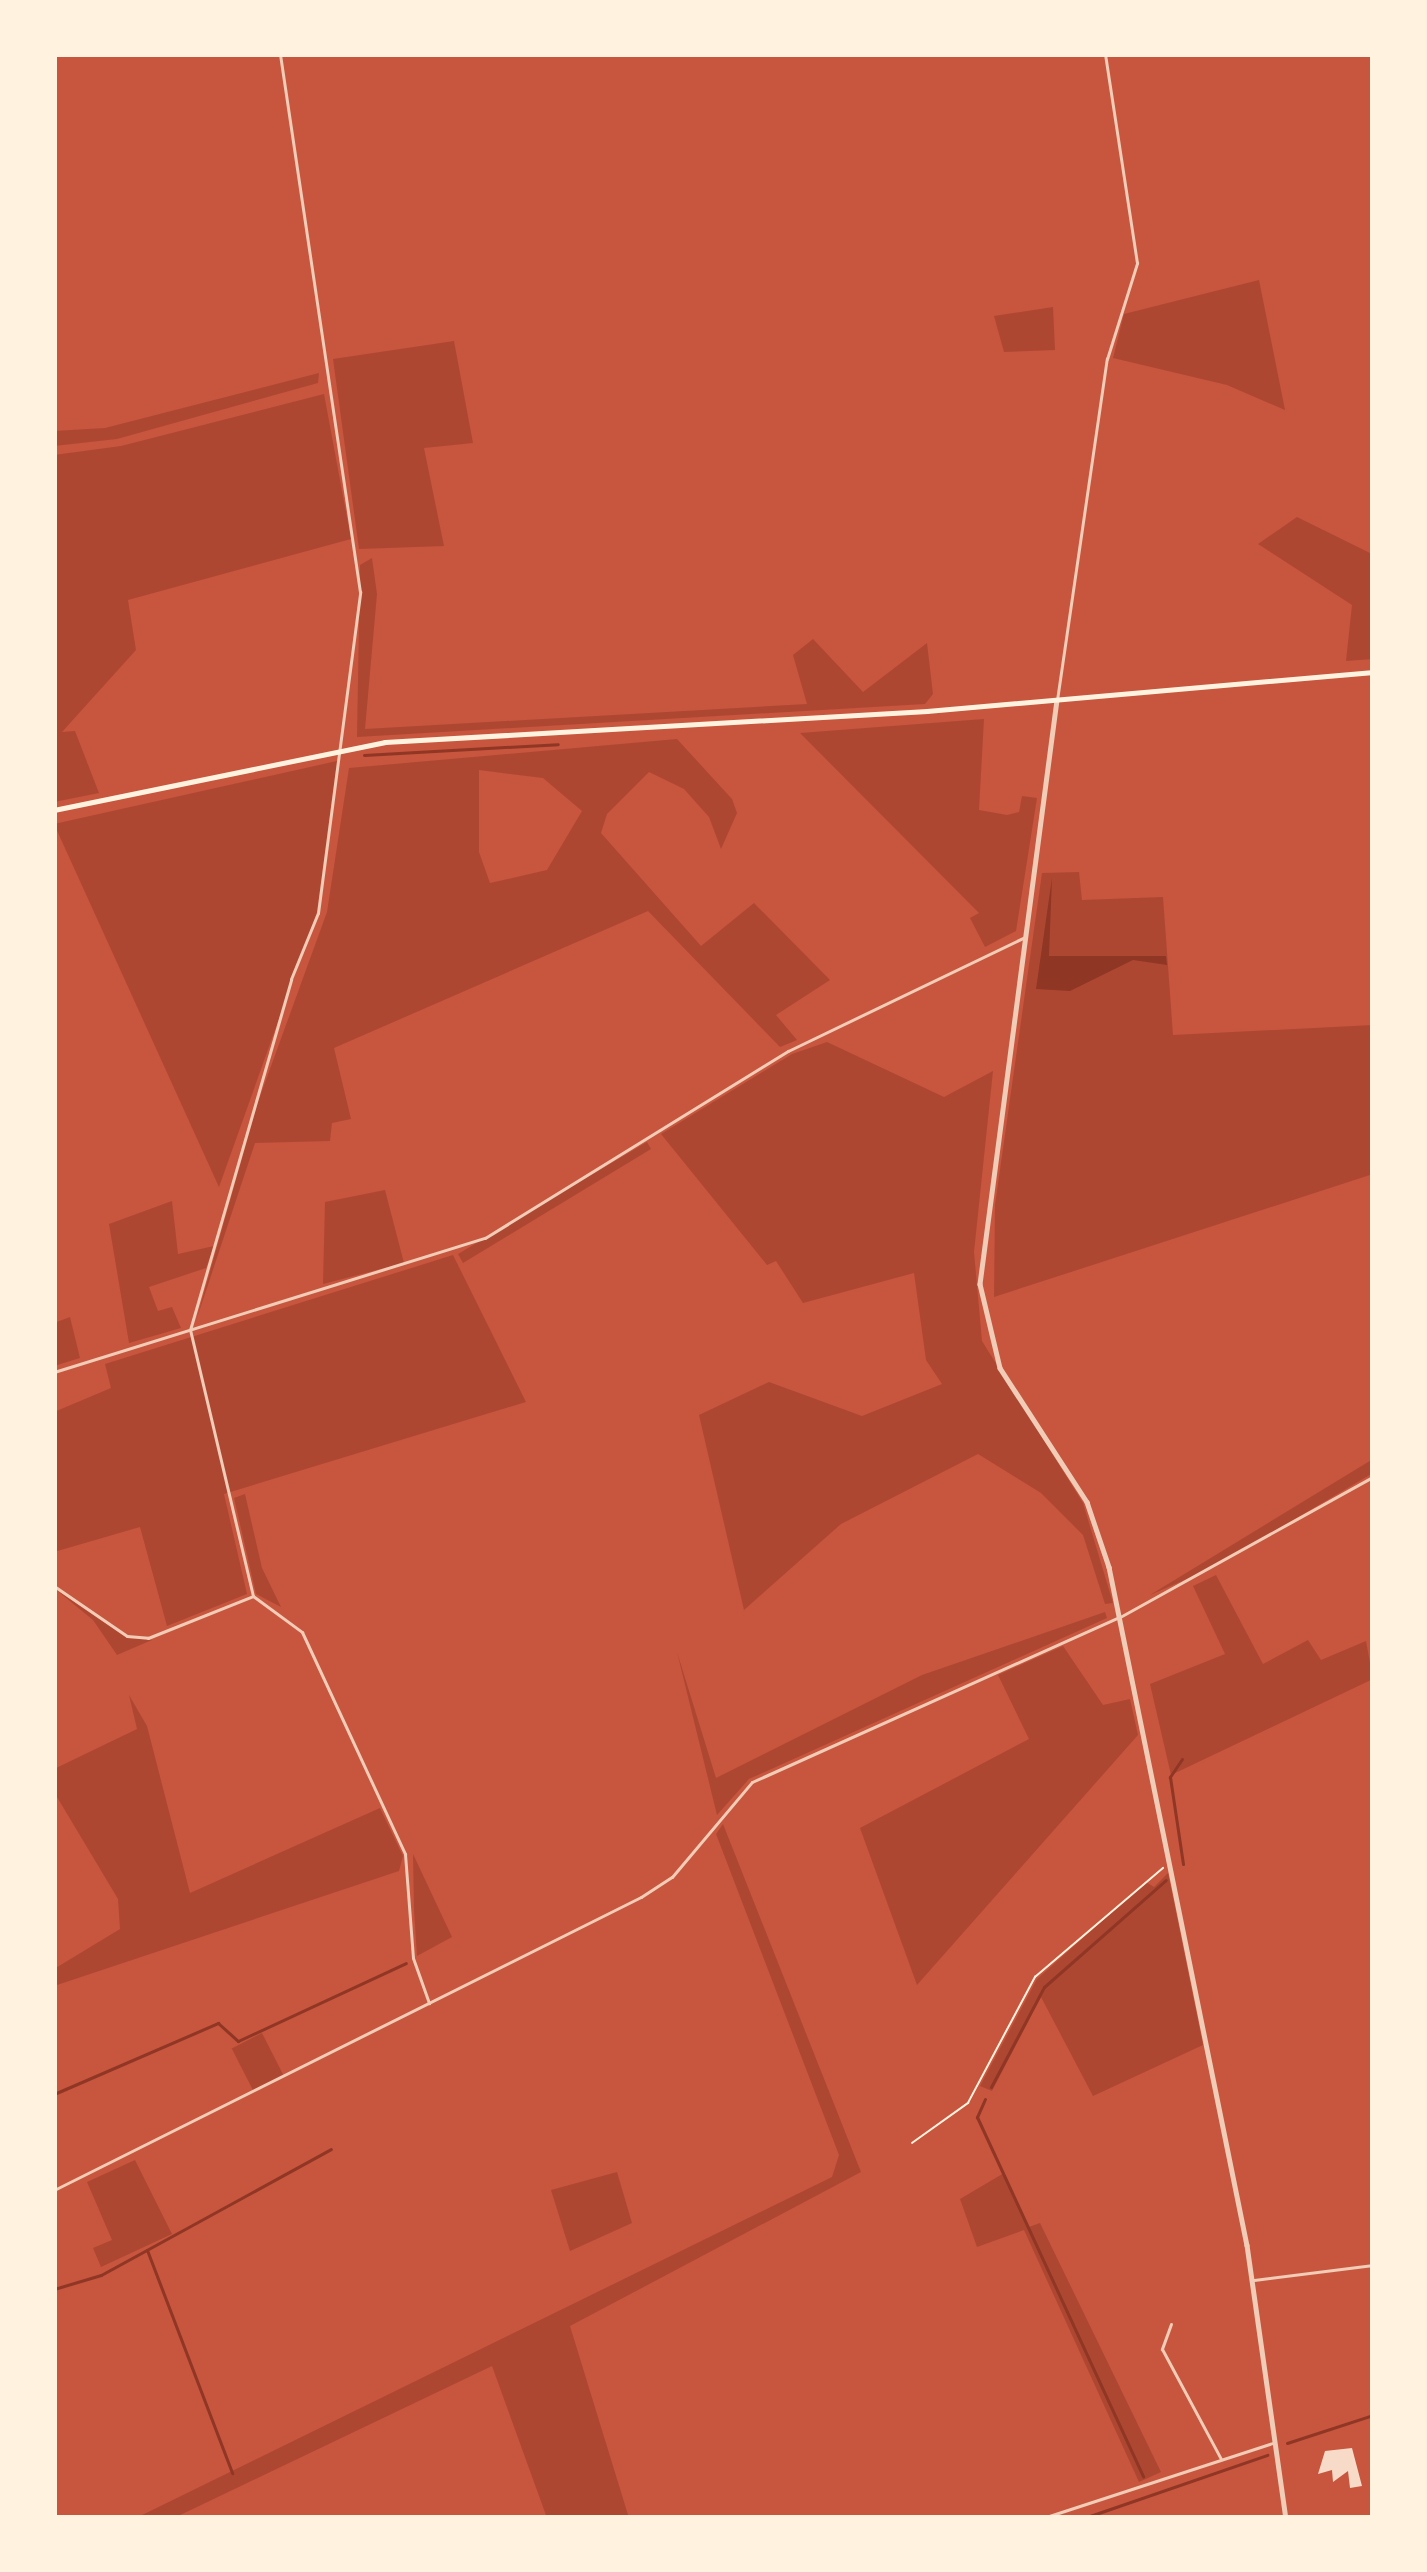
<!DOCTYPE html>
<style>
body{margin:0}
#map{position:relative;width:1427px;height:2572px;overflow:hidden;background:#c8553d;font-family:"Archivo Narrow",sans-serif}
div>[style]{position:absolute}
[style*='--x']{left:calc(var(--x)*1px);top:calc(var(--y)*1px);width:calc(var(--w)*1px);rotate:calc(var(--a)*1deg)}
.green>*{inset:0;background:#ae4732;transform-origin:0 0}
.water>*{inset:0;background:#8f3625}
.stream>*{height:3px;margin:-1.5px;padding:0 1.5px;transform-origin:1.5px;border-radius:1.5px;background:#8f3625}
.building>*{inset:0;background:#f7dbc8}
.path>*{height:1.5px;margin:-0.75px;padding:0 0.75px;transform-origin:0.75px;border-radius:0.75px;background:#fff3e0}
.minor>*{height:3px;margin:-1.5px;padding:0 1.5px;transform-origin:1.5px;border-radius:1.5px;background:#f1ccb7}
.tertiary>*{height:4.5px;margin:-2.25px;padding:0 2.25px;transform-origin:2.25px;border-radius:2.25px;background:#f1ccb7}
.secondary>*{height:4.5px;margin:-2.25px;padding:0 2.25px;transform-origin:2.25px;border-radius:2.25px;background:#fff3e0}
span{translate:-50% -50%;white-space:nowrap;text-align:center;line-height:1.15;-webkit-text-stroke:12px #fff3e0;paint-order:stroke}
.frame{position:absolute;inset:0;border:57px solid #fff3e0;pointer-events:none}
</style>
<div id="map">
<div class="green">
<i style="clip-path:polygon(1259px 280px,1285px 410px,1227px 385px,1113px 358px,1124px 314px)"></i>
<i style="clip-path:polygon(1053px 307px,1055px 350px,1004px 352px,994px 316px)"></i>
<i style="clip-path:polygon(454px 341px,473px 443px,424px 448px,444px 546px,359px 549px,333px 359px)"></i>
<i style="clip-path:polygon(319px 373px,318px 383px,117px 439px,54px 446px,54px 431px,105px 428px)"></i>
<i style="clip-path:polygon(324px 394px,351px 539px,128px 600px,136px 650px,62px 732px,75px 731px,99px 793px,54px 802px,54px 455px,121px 446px)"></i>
<i style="clip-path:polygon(1297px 517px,1370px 553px,1373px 659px,1346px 661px,1352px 605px,1258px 544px)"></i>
<i style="clip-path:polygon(372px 558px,377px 594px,365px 729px,807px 704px,793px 655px,813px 639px,863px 692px,927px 643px,933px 694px,925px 704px,357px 737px,360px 565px)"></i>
<i style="clip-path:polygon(984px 719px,979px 810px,1007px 815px,1019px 812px,1022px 796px,1037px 798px,1016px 931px,985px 947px,970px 918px,979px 913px,800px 733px)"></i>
<i style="clip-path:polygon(evenodd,677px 739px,732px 799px,737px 813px,721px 849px,709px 817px,684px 789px,649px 772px,607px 814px,601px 833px,701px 946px,754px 903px,830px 980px,776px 1015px,797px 1040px,780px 1047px,648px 911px,334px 1048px,351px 1119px,332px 1123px,330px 1141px,255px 1143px,196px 1321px,258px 1102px,327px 912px,349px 768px,677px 739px,479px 770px,543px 778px,582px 811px,547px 870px,490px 883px,479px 852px,479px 770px)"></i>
<i style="clip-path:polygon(337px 761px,317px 912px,219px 1187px,54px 824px)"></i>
<i style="clip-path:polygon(1079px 872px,1082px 900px,1163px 897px,1173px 1035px,1373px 1025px,1373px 1174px,994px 1297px,995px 1205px,1042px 873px)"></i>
<i style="clip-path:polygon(827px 1042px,944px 1097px,993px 1071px,974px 1252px,982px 1341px,1083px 1503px,1113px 1603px,1105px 1604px,1083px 1535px,1041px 1493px,978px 1454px,841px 1524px,744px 1610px,699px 1415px,769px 1382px,862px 1416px,942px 1384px,926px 1360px,914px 1273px,803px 1303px,776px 1261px,767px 1265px,661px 1134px,792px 1054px)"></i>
<i style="clip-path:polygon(647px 1142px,651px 1149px,463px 1263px,458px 1254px)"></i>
<i style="clip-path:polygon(385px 1190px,404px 1263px,323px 1284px,325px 1202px)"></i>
<i style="clip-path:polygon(172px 1201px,178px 1254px,214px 1246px,206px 1268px,149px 1287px,158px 1311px,172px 1307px,181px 1328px,129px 1343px,109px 1224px)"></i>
<i style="clip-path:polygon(453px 1255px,526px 1402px,224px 1494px,247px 1594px,167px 1626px,140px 1527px,54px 1552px,54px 1412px,111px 1388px,105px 1364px)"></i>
<i style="clip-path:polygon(70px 1317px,80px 1358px,54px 1366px,54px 1323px)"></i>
<i style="clip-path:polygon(1373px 1459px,1373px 1473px,1212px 1568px,1150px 1595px)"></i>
<i style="clip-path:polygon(245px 1494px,262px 1568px,281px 1607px,256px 1594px,234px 1498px)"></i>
<i style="clip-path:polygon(1216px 1575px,1263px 1664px,1308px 1640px,1321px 1660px,1366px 1641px,1373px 1679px,1171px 1775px,1150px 1684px,1225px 1654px,1193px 1586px)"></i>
<i style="clip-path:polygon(54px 1588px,127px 1638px,152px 1640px,117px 1655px,93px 1620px)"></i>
<i style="clip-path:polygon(1105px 1612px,1107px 1618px,749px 1779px,717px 1815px,677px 1652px,716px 1778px,922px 1675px)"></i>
<i style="clip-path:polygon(1063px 1646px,1103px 1705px,1130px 1699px,1138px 1735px,917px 1985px,860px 1828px,1029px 1739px,998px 1675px)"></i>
<i style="clip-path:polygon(129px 1695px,147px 1726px,190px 1893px,380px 1808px,403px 1856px,399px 1871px,54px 1986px,54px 1969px,120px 1929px,118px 1899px,54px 1792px,54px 1769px,137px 1729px)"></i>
<i style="clip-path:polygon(723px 1824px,861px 2172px,570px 2326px,629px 2518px,547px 2518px,492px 2366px,174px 2518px,136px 2518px,832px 2177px,839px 2155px,716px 1834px)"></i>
<i style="clip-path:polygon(413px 1854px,452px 1937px,417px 1956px,414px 1910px)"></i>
<i style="clip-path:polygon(1168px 1873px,1203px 2045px,1093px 2096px,1041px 1997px,992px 2091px,980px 2086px,1037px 1979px,1146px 1882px,1154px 1887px)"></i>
<i style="left:262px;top:2033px;width:47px;height:34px;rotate:63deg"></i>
<i style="clip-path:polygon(135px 2160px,172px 2234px,101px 2267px,93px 2248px,112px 2240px,87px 2182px)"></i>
<i style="clip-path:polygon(617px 2172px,632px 2223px,570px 2251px,551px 2190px)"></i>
<i style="clip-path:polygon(1004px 2173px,1029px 2227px,1040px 2223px,1161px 2472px,1139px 2482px,1024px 2230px,977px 2247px,960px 2199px)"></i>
</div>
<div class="water">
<i style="clip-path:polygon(1052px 878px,1049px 956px,1166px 956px,1167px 965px,1133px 960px,1070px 991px,1036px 989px)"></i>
</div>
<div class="stream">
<i style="--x:364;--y:755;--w:194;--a:-3.2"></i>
<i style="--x:1182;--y:1759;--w:22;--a:124"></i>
<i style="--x:1170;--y:1777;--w:88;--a:81.5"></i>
<i style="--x:991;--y:2087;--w:113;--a:-62.1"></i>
<i style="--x:1044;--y:1987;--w:162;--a:-41.3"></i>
<i style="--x:54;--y:2094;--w:179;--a:-23.4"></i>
<i style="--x:218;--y:2023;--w:27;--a:42"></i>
<i style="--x:238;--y:2041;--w:185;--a:-24.9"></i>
<i style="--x:985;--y:2099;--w:20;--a:114"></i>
<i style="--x:977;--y:2117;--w:396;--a:65.2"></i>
<i style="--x:147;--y:2250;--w:239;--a:69.1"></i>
<i style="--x:54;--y:2289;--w:49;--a:-16.6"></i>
<i style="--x:101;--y:2275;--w:262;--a:-28.7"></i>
<i style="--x:1287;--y:2443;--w:90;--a:-18"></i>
<i style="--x:1084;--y:2518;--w:194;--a:-19"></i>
</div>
<div class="building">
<i style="clip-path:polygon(1352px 2448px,1362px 2486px,1350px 2488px,1348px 2471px,1333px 2482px,1332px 2470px,1318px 2474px,1325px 2451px)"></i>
</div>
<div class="path">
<i style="--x:912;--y:2143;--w:69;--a:-35.5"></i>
<i style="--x:968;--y:2103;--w:143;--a:-62"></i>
<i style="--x:1035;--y:1977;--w:168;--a:-40.4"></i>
</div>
<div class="minor">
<i style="--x:1057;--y:700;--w:345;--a:-81.7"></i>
<i style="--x:1107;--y:359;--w:101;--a:-72.6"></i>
<i style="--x:1137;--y:263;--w:211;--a:-98.7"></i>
<i style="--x:54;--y:1372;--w:451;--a:-17.3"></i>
<i style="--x:485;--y:1238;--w:356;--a:-31.7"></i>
<i style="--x:788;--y:1051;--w:261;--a:-25.7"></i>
<i style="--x:54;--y:1586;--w:88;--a:34.4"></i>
<i style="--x:127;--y:1636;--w:21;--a:5"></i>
<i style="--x:148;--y:1638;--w:113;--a:-21.8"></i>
<i style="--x:253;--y:1596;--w:61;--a:36.3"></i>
<i style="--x:302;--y:1632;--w:245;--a:65.1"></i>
<i style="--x:405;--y:1854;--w:104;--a:85.6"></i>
<i style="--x:413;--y:1958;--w:48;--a:70.4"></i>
<i style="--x:253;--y:1596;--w:273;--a:-103.3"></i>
<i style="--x:190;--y:1330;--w:365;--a:-73.9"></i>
<i style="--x:291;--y:979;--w:71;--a:-67.8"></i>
<i style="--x:318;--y:913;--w:324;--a:-82.5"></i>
<i style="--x:360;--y:592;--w:544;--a:-98.46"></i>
<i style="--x:54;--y:2190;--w:656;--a:-26.53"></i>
<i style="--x:641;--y:1897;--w:37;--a:-33"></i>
<i style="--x:672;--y:1877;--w:124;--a:-49.9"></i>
<i style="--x:752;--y:1782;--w:403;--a:-24.2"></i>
<i style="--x:1120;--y:1617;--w:289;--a:-29"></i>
<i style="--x:1254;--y:2280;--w:120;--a:-7.2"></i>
<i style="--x:1171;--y:2324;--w:27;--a:110"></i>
<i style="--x:1162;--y:2349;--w:125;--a:61.8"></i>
<i style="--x:1043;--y:2518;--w:242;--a:-18.1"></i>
</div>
<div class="tertiary">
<i style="--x:1057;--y:700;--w:589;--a:97.51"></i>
<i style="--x:980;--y:1284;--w:86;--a:76.6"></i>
<i style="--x:1000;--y:1368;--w:160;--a:57"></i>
<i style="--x:1087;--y:1502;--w:69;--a:71.3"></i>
<i style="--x:1109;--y:1567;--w:692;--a:78.5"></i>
<i style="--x:1247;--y:2245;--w:276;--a:81.9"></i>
</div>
<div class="secondary">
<i style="--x:54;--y:810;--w:338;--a:-11.6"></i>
<i style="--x:385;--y:742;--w:543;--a:-3.27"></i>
<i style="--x:927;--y:711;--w:448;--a:-5"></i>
</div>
<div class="frame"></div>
</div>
